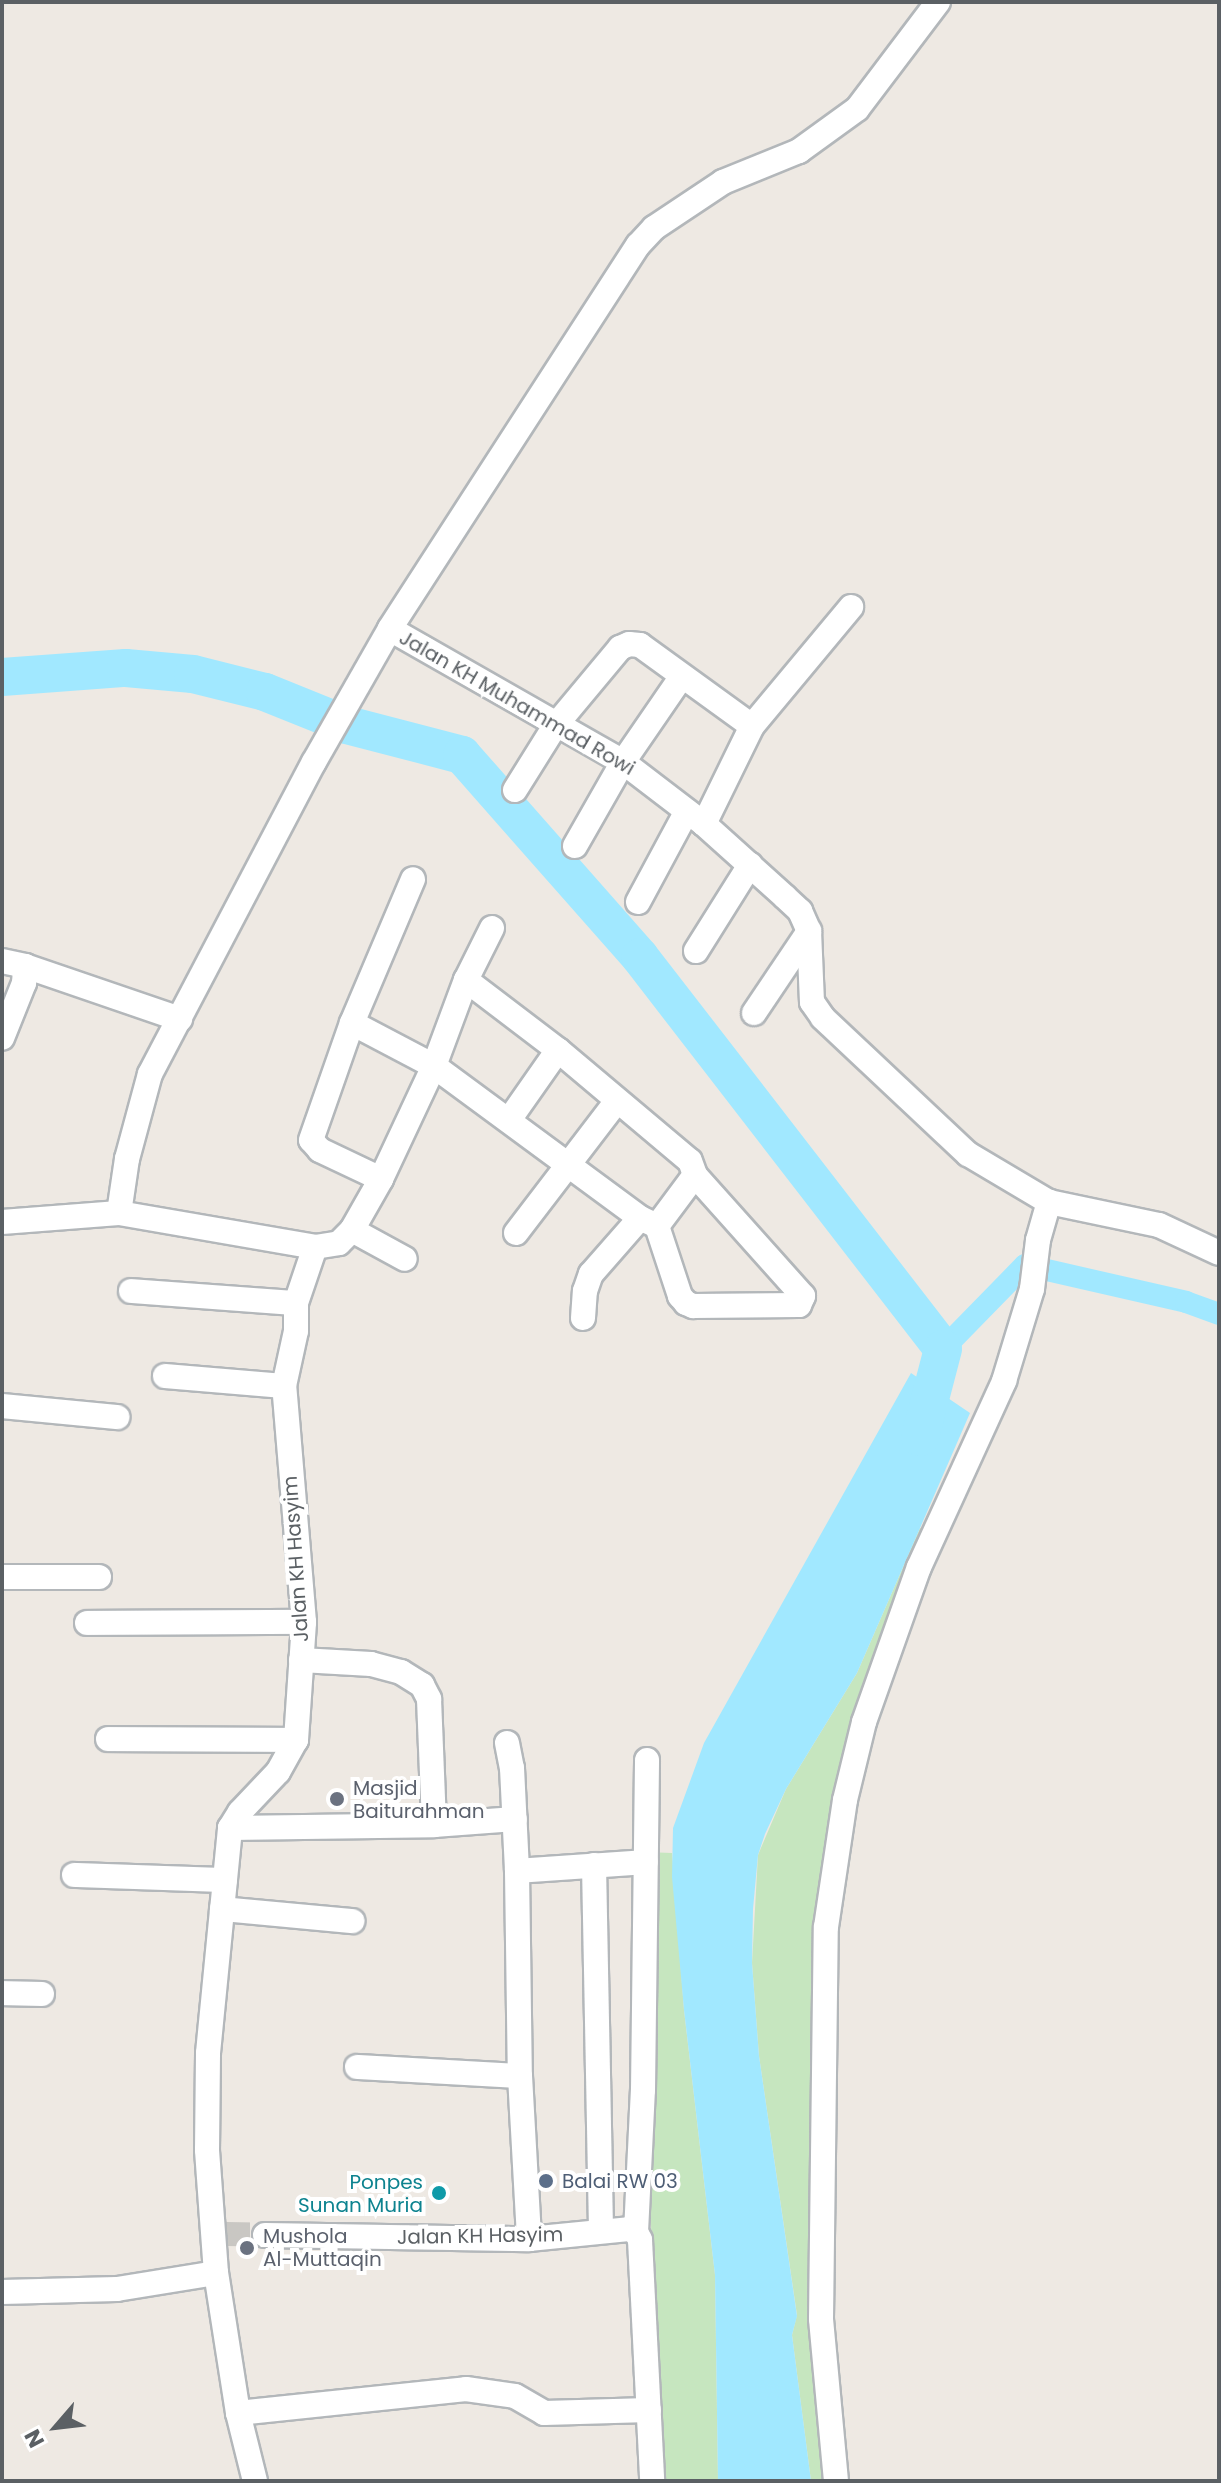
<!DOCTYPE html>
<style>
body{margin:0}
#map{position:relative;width:1221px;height:2483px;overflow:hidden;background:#eee9e3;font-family:Poppins,sans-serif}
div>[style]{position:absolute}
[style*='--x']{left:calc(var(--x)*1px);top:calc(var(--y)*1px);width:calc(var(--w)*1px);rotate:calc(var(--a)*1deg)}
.green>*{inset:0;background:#c6e6bf}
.water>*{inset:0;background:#a1e8ff}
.canal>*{height:22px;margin:-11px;padding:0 11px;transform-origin:11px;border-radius:11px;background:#a1e8ff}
.river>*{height:38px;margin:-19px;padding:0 19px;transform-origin:19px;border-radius:19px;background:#a1e8ff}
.street-tunnel>*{height:24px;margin-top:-12px;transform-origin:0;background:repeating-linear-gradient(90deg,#c9c7c3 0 24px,transparent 0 36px)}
.roads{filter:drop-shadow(2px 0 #b3b7ba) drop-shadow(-2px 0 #b3b7ba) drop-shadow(0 2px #b3b7ba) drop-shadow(0 -2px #b3b7ba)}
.street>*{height:24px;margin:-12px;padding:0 12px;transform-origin:12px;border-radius:12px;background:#fff}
.dots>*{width:22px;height:22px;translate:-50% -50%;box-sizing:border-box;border:4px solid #fff;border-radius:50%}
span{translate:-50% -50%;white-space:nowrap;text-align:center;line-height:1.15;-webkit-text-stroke:8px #fff;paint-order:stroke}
.street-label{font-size:20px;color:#5b6064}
.worship-label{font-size:20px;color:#5b616d}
.left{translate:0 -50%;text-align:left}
.service-label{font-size:20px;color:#4e5e75}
.culture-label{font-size:20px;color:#0d838f}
.right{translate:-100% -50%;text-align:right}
.frame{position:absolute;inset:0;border:4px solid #5b6064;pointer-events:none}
.north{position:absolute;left:16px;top:2387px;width:80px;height:80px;-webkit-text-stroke:6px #fff;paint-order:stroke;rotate:242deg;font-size:22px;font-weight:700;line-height:32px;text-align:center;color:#5b6064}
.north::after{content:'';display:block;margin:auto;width:28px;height:36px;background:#5b6064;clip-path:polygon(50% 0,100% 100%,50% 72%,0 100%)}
</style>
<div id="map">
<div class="green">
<i style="clip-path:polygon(920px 1528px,927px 1531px,824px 1878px,832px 2481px,811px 2481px,792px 2335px,797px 2315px,759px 2056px,752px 1963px,758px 1855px,786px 1789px,857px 1673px)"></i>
<i style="clip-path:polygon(646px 1852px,672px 1853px,684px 2010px,715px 2275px,718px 2481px,659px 2481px,649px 2161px)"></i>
</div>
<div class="water">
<i style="clip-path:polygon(911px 1373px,970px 1413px,857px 1673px,786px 1789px,765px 1834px,758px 1855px,753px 1909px,752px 1963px,759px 2056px,797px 2316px,792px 2335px,811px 2481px,718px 2481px,715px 2275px,684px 2010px,672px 1877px,673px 1828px,704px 1743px)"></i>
</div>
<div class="canal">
<i style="--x:943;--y:1349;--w:117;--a:-45.7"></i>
<i style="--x:1025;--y:1265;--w:165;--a:12.9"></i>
<i style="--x:1186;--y:1302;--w:35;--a:20"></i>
</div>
<div class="river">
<i style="--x:2;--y:677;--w:124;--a:-4.2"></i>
<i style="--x:126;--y:668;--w:67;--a:5.1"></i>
<i style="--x:193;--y:674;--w:74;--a:14"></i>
<i style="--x:265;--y:692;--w:88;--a:21.9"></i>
<i style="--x:347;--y:725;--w:119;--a:14.6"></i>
<i style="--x:462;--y:755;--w:269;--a:48.6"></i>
<i style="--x:640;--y:957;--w:495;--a:52.3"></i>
<i style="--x:943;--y:1349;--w:91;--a:104.6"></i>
</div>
<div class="street-tunnel">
<i style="--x:226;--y:2234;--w:39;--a:1"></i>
</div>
<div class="roads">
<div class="street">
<i style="--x:938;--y:2;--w:134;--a:127.1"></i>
<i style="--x:857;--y:109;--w:72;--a:144.1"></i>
<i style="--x:799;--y:151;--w:82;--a:157.8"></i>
<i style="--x:723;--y:182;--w:83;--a:146.3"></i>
<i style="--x:654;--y:228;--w:23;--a:133"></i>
<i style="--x:638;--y:245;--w:457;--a:122.9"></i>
<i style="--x:390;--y:629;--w:268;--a:29.7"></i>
<i style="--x:623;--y:762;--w:102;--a:37.4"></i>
<i style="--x:704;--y:824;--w:109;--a:42"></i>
<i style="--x:785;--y:897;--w:21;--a:43"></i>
<i style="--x:800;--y:911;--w:22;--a:66"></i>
<i style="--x:809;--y:931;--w:71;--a:87.6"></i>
<i style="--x:812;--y:1002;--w:19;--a:55"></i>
<i style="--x:823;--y:1018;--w:199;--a:43.2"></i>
<i style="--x:968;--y:1154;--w:94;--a:30.7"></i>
<i style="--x:1049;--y:1202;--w:112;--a:11.8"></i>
<i style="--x:1159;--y:1225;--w:66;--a:25"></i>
<i style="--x:515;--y:790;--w:75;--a:-58"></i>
<i style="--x:555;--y:726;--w:102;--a:-50.2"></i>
<i style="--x:620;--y:648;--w:10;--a:-24"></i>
<i style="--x:629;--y:644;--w:11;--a:5"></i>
<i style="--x:640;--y:645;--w:138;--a:35.9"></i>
<i style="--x:704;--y:824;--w:109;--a:-63.9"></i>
<i style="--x:752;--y:726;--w:155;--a:-50.2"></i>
<i style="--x:575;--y:846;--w:97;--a:-60.3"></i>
<i style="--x:623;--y:762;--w:104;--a:-55.5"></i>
<i style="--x:638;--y:902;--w:103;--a:-61.7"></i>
<i style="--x:696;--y:951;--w:102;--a:-57.9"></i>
<i style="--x:2;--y:961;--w:24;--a:12"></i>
<i style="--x:25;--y:966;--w:17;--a:93"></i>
<i style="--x:24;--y:983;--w:59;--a:111.8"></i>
<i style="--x:25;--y:966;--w:164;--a:18.9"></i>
<i style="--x:466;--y:980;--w:116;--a:37.3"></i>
<i style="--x:558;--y:1050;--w:85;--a:125"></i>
<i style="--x:754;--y:1013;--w:99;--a:-56.1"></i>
<i style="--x:352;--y:1023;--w:93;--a:27.7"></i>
<i style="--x:434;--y:1066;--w:256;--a:36.4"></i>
<i style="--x:640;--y:1218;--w:19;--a:25"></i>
<i style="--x:657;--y:1226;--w:74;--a:71.8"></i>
<i style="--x:680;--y:1296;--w:9;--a:49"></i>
<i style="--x:686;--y:1303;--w:8;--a:23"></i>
<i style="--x:693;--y:1306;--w:106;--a:-0.5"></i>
<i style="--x:799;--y:1305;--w:10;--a:-66"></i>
<i style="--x:803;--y:1296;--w:162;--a:-131.8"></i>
<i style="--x:558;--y:1050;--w:172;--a:40.1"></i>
<i style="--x:690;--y:1161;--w:15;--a:70"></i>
<i style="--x:695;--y:1175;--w:64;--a:126.7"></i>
<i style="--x:381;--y:1179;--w:68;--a:-154.6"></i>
<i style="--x:320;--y:1150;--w:13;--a:-132"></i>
<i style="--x:311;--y:1140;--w:124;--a:-70.7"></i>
<i style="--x:352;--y:1023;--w:156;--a:-67"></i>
<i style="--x:119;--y:1213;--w:55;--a:-81.6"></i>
<i style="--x:127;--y:1159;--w:88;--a:-74.9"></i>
<i style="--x:150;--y:1074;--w:352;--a:-62.3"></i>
<i style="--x:314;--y:762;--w:153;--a:-60.3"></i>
<i style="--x:2;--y:1222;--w:117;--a:-4.4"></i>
<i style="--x:119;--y:1213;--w:199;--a:9.8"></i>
<i style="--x:315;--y:1247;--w:24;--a:-9"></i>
<i style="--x:339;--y:1243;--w:18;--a:-45"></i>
<i style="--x:352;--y:1230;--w:59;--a:-60.4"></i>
<i style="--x:381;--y:1179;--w:125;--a:-64.9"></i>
<i style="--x:434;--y:1066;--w:92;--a:-69.6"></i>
<i style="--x:466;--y:980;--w:58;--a:-63.4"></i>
<i style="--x:352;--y:1230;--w:60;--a:28.7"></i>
<i style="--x:516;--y:1233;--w:166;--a:-52.6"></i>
<i style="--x:131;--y:1291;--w:165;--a:4.2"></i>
<i style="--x:583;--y:1318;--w:27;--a:-86"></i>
<i style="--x:585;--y:1291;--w:18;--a:-71"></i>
<i style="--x:591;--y:1274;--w:74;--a:-48.8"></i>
<i style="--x:165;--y:1376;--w:119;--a:4.8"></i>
<i style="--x:2;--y:1406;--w:116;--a:5.5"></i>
<i style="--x:2;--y:1577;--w:97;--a:0"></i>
<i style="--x:87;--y:1623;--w:217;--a:-0.3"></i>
<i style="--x:301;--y:1660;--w:70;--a:3.3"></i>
<i style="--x:371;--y:1664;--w:31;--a:15"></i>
<i style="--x:401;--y:1672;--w:25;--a:32"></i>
<i style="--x:422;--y:1685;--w:16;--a:63"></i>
<i style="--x:429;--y:1699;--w:126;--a:87.7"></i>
<i style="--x:108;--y:1739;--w:188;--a:0.3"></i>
<i style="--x:507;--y:1743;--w:25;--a:79"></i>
<i style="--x:512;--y:1768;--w:103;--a:87.2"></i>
<i style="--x:517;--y:1871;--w:205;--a:89.2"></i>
<i style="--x:520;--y:2076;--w:163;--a:86.8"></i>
<i style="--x:230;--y:1828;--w:204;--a:-0.8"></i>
<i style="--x:434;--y:1825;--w:81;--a:-4.2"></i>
<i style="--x:594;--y:1865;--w:366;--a:88.9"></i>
<i style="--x:517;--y:1871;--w:129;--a:-4"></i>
<i style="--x:74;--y:1875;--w:151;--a:1.9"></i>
<i style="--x:222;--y:1909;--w:131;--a:5.3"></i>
<i style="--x:2;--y:1993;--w:40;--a:1.4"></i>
<i style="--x:357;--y:2067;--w:163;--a:3.2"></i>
<i style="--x:636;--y:2232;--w:142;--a:-87.2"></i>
<i style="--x:643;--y:2090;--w:330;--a:-89.3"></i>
<i style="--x:265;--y:2235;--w:264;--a:0.9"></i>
<i style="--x:529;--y:2239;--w:100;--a:-5.7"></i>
<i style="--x:629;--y:2229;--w:8;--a:23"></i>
<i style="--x:636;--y:2232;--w:9;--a:63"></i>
<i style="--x:640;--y:2240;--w:241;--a:87.1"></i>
<i style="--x:2;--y:2292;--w:115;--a:-1.5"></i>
<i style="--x:117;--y:2289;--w:100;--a:-9.2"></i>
<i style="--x:238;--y:2413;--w:229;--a:-6"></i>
<i style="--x:466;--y:2389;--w:49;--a:8.1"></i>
<i style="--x:515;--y:2396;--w:34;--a:30"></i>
<i style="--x:544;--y:2413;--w:105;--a:-1.6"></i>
<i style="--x:255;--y:2481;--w:70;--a:-104"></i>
<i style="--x:238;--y:2413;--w:142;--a:-98.9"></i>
<i style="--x:216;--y:2273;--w:123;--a:-94.2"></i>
<i style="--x:207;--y:2150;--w:97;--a:-89.4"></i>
<i style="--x:208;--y:2053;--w:226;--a:-84.4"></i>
<i style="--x:230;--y:1828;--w:19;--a:-58"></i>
<i style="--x:240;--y:1812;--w:55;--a:-46.5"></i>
<i style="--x:278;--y:1772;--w:37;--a:-61"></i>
<i style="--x:296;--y:1740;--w:118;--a:-86.1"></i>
<i style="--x:304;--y:1622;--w:237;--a:-94.8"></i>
<i style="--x:284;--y:1386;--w:56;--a:-77.7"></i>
<i style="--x:296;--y:1331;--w:28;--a:-90"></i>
<i style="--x:296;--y:1303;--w:59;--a:-71.3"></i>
<i style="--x:836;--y:2481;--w:163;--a:-95.3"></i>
<i style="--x:821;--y:2319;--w:392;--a:-89.3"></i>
<i style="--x:826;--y:1927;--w:128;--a:-81.5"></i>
<i style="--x:845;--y:1800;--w:80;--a:-76.3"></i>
<i style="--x:864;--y:1722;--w:164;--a:-70.5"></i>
<i style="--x:919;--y:1567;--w:205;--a:-65.4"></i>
<i style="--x:1004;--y:1381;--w:96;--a:-73.1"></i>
<i style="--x:1032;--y:1289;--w:49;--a:-83"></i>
<i style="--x:1038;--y:1240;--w:40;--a:-74"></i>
</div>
</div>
<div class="dots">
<i style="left:337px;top:1799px;background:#6b7280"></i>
<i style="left:546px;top:2181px;background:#5c6f8a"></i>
<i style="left:439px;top:2193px;background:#0f9aa8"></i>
<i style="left:247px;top:2248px;background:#6b7280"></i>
</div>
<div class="street-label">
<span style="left:517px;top:703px;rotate:30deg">Jalan KH Muhammad Rowi</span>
<span style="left:296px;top:1559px;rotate:-94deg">Jalan KH Hasyim</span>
<span style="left:480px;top:2236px;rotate:-1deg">Jalan KH Hasyim</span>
</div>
<div class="worship-label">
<span class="left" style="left:353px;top:1800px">Masjid<br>Baiturahman</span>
<span class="left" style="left:263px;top:2248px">Mushola<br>Al-Muttaqin</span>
</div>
<div class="service-label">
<span class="left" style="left:562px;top:2181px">Balai RW 03</span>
</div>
<div class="culture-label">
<span class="right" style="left:423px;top:2194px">Ponpes<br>Sunan Muria</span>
</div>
<div class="frame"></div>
<div class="north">N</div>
</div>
